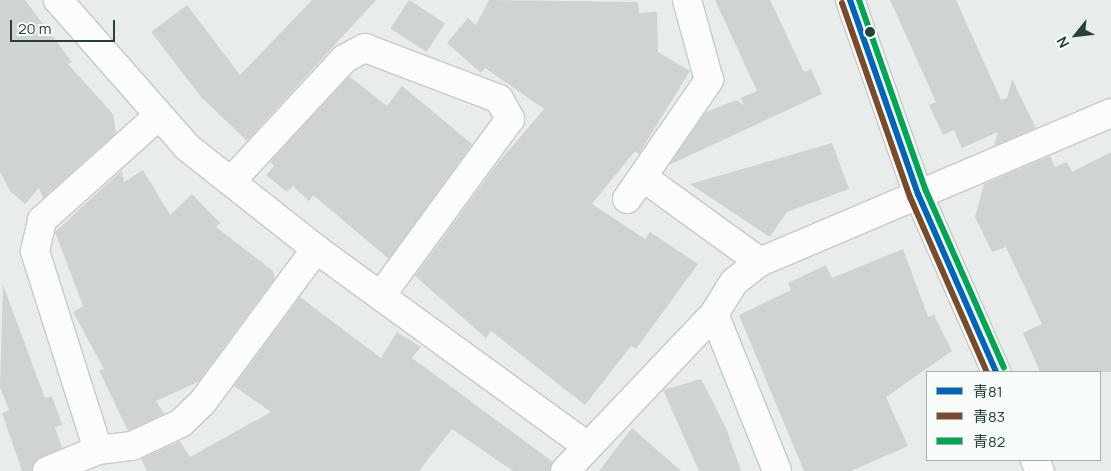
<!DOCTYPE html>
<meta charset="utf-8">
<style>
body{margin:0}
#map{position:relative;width:1111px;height:471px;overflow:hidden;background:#e8edeb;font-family:Manrope,"Noto Sans JP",sans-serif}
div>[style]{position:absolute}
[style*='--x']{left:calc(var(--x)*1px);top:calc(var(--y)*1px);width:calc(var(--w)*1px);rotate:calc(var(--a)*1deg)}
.building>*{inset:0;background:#cfd4d2;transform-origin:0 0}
.roads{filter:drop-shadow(1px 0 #c5cac8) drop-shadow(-1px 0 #c5cac8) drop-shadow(0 1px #c5cac8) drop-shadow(0 -1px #c5cac8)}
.minor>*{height:28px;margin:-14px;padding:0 14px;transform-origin:14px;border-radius:14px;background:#fcfcfc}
.bus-1>*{height:6px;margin:-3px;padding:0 3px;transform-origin:3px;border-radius:3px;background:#0065bd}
.bus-2>*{height:6px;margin:-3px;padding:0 3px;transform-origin:3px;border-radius:3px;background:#7a4b2a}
.bus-3>*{height:6px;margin:-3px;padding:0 3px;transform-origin:3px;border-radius:3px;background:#00a651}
.dots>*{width:14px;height:14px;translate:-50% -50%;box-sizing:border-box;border:2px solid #f7fbf9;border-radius:50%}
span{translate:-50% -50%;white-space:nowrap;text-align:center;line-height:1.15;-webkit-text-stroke:4px #f7fbf9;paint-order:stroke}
.legend{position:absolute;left:926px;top:371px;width:175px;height:90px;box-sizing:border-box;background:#f7fbf9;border:1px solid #a3b1ad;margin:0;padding:6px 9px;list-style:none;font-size:15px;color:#24423a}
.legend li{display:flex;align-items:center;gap:10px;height:25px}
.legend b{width:25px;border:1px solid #a3b1ad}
.north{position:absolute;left:1051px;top:10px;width:50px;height:50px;-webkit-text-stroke:4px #f7fbf9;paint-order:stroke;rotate:241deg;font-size:14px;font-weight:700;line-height:20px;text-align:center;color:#24423a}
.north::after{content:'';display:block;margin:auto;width:18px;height:22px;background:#24423a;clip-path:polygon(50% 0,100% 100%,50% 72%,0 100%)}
.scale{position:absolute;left:10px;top:20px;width:105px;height:22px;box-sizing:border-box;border:2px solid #24423a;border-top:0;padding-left:6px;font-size:15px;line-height:18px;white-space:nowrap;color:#24423a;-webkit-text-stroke:4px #f7fbf9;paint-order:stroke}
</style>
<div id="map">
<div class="building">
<i style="clip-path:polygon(0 0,25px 0,72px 62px,68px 64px,113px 114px,116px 133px,43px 198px,39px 188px,25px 204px,10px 191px,0 172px)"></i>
<i style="clip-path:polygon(312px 0,376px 0,247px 141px,201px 97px,151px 32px,187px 5px,240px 75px)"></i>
<i style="left:409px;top:0;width:43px;height:34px;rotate:33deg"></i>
<i style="clip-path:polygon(489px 0,638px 2px,639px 13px,657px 12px,658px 52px,690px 71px,639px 154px,635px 151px,592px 204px,645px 239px,650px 232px,698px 264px,636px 349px,631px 346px,585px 405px,491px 331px,486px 338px,415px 276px,497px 164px,544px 109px,485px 68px,481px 73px,447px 43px,468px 18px,476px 25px)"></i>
<i style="clip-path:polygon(715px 0,770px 0,804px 72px,811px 69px,822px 94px,669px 165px,706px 112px,736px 100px,744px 105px,741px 98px,757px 91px)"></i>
<i style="clip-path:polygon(890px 0,956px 0,1001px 100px,1007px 98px,1012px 79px,1036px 128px,994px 146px,998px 132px,962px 148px,954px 130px,943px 135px,929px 105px,936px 102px)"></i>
<i style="clip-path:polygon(349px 76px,387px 106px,402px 86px,472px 144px,389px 259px,313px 195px,309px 201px,293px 186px,287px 192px,266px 175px,274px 166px,270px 162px)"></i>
<i style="clip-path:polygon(832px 143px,849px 189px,787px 212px,770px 237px,690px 184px)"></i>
<i style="clip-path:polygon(1111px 152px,1111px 372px,1040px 372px,1023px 333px,1042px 324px,1006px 247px,992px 252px,975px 217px,984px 184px,1050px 156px,1055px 167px,1067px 162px,1072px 172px)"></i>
<i style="clip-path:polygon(122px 170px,124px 182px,143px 170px,170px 215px,192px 194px,220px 223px,216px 227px,273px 271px,275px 278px,198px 382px,156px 401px,164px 414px,128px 431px,99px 370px,104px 369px,73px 312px,83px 306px,55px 232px)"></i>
<i style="clip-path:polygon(903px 249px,928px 317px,934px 315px,952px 351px,886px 397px,908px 446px,851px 471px,804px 471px,739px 315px,791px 290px,788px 283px,826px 265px,832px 278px)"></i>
<i style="clip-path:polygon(3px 285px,45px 398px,52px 396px,62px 425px,55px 427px,62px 448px,35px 461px,32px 471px,22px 471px,2px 413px,9px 410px,0 387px)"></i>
<i style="clip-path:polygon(300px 297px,381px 358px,397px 332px,421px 347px,412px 358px,553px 462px,550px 471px,513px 471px,452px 429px,419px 471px,147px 471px,141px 459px,180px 441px,190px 457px,271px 412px,234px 386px)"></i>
<i style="clip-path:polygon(701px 379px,726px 428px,741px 471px,699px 471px,663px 390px)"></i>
<i style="clip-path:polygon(632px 428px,681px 471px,599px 471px)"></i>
</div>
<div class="roads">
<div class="minor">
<i style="--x:58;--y:0;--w:196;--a:48.7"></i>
<i style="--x:187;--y:147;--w:164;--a:38.3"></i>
<i style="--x:316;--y:249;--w:334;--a:36"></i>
<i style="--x:850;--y:0;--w:206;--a:70.7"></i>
<i style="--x:918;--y:194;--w:194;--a:66.3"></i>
<i style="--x:644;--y:178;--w:143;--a:35.9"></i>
<i style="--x:233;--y:179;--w:163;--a:-47.2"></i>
<i style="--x:344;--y:59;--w:24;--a:-28"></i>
<i style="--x:365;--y:48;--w:143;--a:20.8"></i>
<i style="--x:499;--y:99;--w:23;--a:61"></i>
<i style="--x:510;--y:119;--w:217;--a:126.2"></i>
<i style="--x:627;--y:199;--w:145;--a:-55.4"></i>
<i style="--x:709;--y:80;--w:83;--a:-105.4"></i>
<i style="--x:714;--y:314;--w:169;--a:68.1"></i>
<i style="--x:98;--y:450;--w:209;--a:-107.6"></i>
<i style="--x:35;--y:251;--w:32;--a:-77"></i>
<i style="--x:42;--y:220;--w:154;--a:-41.8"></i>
<i style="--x:1035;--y:460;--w:12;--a:66"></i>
<i style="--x:47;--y:471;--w:55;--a:-22.4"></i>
<i style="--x:98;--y:450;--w:34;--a:-7"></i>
<i style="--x:132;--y:446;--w:54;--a:-25.1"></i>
<i style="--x:181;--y:423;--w:29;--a:-44"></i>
<i style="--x:202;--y:403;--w:192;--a:-53.5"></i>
<i style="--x:565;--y:471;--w:216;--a:-46.5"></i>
<i style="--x:714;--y:314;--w:38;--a:-58"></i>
<i style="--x:734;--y:282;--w:33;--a:-38"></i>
<i style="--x:760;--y:262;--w:381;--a:-23"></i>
</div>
</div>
<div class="bus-1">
<i style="--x:850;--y:0;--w:206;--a:70.7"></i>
<i style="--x:918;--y:194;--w:194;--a:66.3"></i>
</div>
<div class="bus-2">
<i style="--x:842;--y:3;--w:206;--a:70.7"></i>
<i style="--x:910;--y:197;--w:191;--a:66.3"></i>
</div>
<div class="bus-3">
<i style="--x:859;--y:0;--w:202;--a:70.7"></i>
<i style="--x:926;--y:191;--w:193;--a:66.2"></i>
</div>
<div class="dots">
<i style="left:870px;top:32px;background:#24423a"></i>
</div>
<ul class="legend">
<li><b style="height:6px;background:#0065bd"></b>青81</li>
<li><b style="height:6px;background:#7a4b2a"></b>青83</li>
<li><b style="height:6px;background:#00a651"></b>青82</li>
</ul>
<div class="north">N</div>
<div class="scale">20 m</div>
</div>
